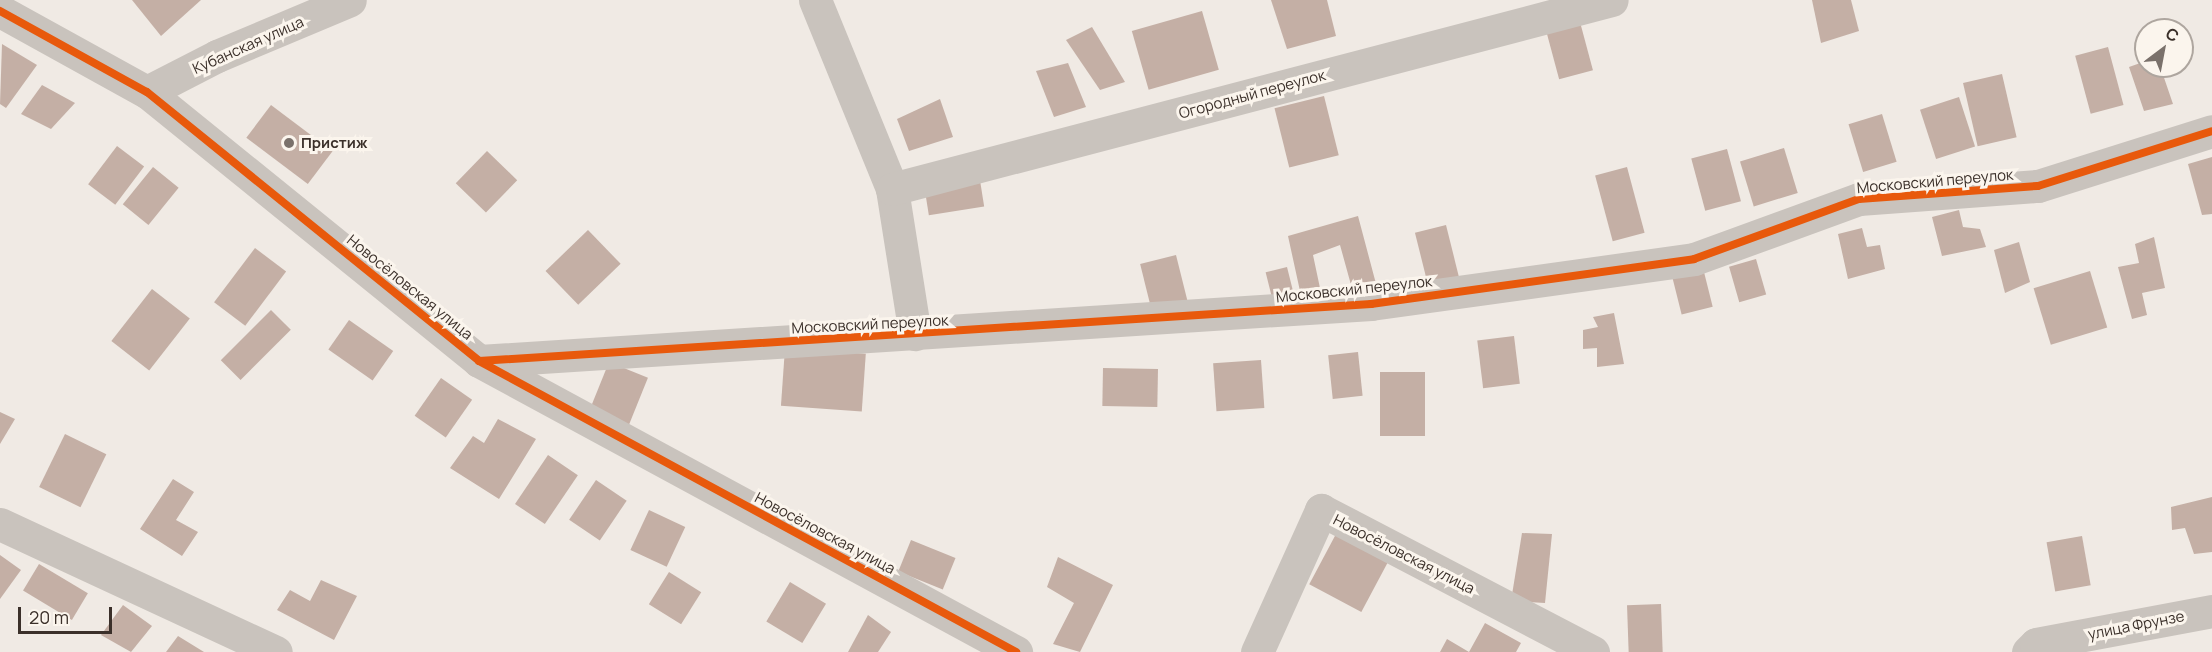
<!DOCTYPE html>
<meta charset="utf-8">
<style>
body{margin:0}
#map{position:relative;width:2212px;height:652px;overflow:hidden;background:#f0eae4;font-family:Manrope,sans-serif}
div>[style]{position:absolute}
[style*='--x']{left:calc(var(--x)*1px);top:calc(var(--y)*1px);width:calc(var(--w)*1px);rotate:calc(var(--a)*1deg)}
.building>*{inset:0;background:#c4afa5;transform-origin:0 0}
.minor>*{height:33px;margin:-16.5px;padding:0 16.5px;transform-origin:16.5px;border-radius:16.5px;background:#c9c3bd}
.cycleway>*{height:8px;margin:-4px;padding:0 4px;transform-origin:4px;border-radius:4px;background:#e8590c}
.dots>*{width:16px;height:16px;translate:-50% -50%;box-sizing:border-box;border:3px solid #fbf5ed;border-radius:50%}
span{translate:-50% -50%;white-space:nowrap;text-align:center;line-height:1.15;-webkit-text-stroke:6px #fbf5ed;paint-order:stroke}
.street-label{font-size:15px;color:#3b302a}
.poi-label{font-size:15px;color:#3b302a;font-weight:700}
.left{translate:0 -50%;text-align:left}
.north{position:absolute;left:2134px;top:18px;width:60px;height:60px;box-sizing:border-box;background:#fbf5ed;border:2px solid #aea69f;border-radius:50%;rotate:32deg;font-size:16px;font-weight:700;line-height:24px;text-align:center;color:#3b302a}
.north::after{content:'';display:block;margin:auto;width:21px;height:27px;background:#7a716b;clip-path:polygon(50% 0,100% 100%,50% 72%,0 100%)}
.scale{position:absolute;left:18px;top:607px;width:94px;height:27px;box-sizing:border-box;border:3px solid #3b302a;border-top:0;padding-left:8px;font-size:18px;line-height:21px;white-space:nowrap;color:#3b302a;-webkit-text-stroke:4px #fbf5ed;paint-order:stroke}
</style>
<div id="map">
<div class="building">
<i style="clip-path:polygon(132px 0,201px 0,161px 36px)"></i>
<i style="clip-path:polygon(1271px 0,1327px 0,1336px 36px,1287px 49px)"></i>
<i style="clip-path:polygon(1812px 0,1851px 0,1859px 31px,1821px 43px)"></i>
<i style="left:1202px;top:11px;width:61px;height:73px;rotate:74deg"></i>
<i style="left:1580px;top:22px;width:50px;height:35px;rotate:75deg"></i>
<i style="clip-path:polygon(1092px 27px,1125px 82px,1100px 90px,1066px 40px)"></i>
<i style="clip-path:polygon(2px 44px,37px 65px,6px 108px,0 104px)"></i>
<i style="left:2108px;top:47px;width:60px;height:34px;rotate:75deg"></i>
<i style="clip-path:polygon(2146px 61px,2146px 66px,2160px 66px,2173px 104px,2144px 111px,2129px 67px)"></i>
<i style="clip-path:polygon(1068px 63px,1086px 107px,1054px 117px,1036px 71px)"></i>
<i style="left:2002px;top:74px;width:65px;height:40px;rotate:77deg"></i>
<i style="clip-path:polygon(42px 85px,75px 103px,51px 129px,21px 114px)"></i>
<i style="left:1324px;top:96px;width:61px;height:51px;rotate:76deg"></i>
<i style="left:1959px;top:97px;width:52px;height:41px;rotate:72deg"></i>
<i style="clip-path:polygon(940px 99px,953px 137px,909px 151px,897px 119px)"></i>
<i style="left:271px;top:105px;width:77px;height:41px;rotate:37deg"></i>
<i style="left:1882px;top:114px;width:50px;height:35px;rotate:73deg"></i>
<i style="left:117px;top:146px;width:34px;height:48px;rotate:37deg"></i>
<i style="left:1784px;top:148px;width:47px;height:46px;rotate:73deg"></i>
<i style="left:1727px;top:149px;width:54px;height:37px;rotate:75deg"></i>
<i style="left:487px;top:151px;width:42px;height:45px;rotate:44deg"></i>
<i style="clip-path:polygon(2212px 157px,2212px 214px,2202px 215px,2188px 164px)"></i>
<i style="left:153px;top:167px;width:33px;height:48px;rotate:39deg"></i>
<i style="left:1627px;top:167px;width:68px;height:33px;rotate:75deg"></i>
<i style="left:979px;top:174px;width:33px;height:56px;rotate:81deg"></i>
<i style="clip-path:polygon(1959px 210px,1963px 227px,1980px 229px,1986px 247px,1942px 256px,1932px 217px)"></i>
<i style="clip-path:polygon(1358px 216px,1379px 295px,1356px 303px,1340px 245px,1313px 255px,1324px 307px,1305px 314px,1288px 236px)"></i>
<i style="left:1446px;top:225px;width:53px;height:32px;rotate:76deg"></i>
<i style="clip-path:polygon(1862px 228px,1867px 247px,1880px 245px,1885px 269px,1848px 279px,1838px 234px)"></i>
<i style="left:588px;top:230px;width:47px;height:59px;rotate:46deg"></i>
<i style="clip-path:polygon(2154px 237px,2165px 288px,2142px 293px,2147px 315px,2132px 319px,2118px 267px,2139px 263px,2135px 244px)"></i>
<i style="clip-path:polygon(2019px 242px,2030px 282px,2005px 293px,1994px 250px)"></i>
<i style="left:255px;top:248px;width:39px;height:68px;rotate:37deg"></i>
<i style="left:1176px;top:255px;width:64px;height:37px;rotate:76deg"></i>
<i style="left:1756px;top:259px;width:37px;height:28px;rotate:74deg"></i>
<i style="left:1287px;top:267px;width:45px;height:22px;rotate:76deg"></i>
<i style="left:1703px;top:268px;width:40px;height:32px;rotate:76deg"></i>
<i style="left:2090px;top:271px;width:59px;height:59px;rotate:73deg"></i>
<i style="left:152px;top:289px;width:48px;height:66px;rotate:38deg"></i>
<i style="left:271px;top:310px;width:28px;height:71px;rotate:45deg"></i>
<i style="clip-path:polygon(1614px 313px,1624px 364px,1597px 367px,1597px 348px,1583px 349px,1583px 330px,1598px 327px,1593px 317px)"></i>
<i style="left:349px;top:320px;width:54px;height:36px;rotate:35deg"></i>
<i style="left:1514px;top:336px;width:48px;height:37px;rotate:83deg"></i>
<i style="left:785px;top:348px;width:81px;height:58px;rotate:4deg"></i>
<i style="left:1358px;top:352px;width:44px;height:30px;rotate:84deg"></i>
<i style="left:1261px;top:360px;width:48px;height:48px;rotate:86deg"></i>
<i style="left:609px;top:362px;width:42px;height:52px;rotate:22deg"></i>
<i style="left:1103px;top:368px;width:55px;height:38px;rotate:1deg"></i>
<i style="left:1425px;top:372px;width:64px;height:45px;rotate:90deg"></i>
<i style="left:441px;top:378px;width:38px;height:46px;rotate:35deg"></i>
<i style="clip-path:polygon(0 412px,15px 419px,0 444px)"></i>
<i style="clip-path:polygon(498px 419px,536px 439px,499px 499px,450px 468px,473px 436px,484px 443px)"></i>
<i style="left:65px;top:434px;width:46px;height:59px;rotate:26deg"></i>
<i style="left:548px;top:455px;width:36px;height:59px;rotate:34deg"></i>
<i style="clip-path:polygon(173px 479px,194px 492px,176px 520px,198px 532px,182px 556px,140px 529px)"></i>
<i style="left:596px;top:480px;width:37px;height:48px;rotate:34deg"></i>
<i style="clip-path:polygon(2212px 497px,2212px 552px,2194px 554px,2185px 528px,2172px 530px,2171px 507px)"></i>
<i style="left:649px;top:510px;width:40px;height:44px;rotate:25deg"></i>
<i style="clip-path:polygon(1522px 533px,1552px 534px,1545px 603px,1511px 601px)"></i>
<i style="left:1336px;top:534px;width:59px;height:57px;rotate:28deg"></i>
<i style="left:2082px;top:536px;width:50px;height:36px;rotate:80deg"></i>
<i style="left:911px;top:540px;width:48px;height:34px;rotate:22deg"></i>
<i style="clip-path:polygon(0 555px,21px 570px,0 599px)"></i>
<i style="clip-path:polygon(1058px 557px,1113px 585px,1080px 652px,1053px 644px,1074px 603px,1047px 587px)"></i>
<i style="left:39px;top:564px;width:57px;height:31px;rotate:31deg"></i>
<i style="left:669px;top:572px;width:38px;height:38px;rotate:32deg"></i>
<i style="clip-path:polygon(321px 580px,357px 596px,334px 640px,277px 610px,290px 590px,310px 601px)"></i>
<i style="left:790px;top:582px;width:42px;height:46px;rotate:31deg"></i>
<i style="left:1661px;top:604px;width:48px;height:34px;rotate:88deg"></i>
<i style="clip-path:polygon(123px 605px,152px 626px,131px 652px,101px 635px)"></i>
<i style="clip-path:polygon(868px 615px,891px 632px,878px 652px,848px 652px)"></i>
<i style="clip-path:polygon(1485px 623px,1521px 643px,1516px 652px,1440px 652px,1447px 639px,1469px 652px)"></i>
<i style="clip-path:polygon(178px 636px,204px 652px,166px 652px)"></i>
</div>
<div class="minor">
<i style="--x:815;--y:0;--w:204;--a:67.8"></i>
<i style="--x:892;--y:189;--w:147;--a:81"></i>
<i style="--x:0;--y:11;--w:168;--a:28.9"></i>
<i style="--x:147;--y:92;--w:427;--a:39"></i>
<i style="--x:479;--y:361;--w:611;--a:28.45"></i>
<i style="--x:147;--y:92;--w:79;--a:-27.2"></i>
<i style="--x:217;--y:56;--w:144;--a:-22.8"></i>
<i style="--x:892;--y:189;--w:744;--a:-14.71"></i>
<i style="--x:479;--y:361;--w:894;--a:-3.66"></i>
<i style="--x:1371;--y:304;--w:326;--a:-7.9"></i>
<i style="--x:1694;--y:259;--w:176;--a:-20"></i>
<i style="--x:1859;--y:199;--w:179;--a:-4.2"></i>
<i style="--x:2038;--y:186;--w:182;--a:-17.5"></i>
<i style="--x:0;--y:524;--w:304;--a:24.9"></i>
<i style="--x:1257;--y:652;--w:156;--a:-65.7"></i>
<i style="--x:1321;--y:510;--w:307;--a:27.6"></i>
<i style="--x:2028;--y:652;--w:11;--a:-45"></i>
<i style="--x:2036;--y:644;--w:179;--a:-10.6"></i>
</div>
<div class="cycleway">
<i style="--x:0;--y:11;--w:168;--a:28.9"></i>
<i style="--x:147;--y:92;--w:427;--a:39"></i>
<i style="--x:479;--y:361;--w:611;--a:28.45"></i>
<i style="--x:479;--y:361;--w:894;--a:-3.66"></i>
<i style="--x:1371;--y:304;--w:326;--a:-7.9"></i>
<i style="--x:1694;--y:259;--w:176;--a:-20"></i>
<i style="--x:1859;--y:199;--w:179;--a:-4.2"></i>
<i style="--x:2038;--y:186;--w:182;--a:-17.5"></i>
</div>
<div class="dots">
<i style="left:289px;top:143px;background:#7a716b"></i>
</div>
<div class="street-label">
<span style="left:248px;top:45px;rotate:-24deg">Кубанская улица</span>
<span style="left:1252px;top:94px;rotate:-15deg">Огородный переулок</span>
<span style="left:1935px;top:181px;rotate:-5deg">Московский переулок</span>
<span style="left:410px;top:287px;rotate:39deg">Новосёловская улица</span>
<span style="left:1354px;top:289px;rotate:-6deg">Московский переулок</span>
<span style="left:870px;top:324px;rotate:-3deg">Московский переулок</span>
<span style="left:825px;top:533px;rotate:28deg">Новосёловская улица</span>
<span style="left:1404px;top:554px;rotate:27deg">Новосёловская улица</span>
<span style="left:2136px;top:625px;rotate:-11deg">улица Фрунзе</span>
</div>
<div class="poi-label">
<span class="left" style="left:301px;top:143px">Пристиж</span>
</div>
<div class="north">С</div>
<div class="scale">20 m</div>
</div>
